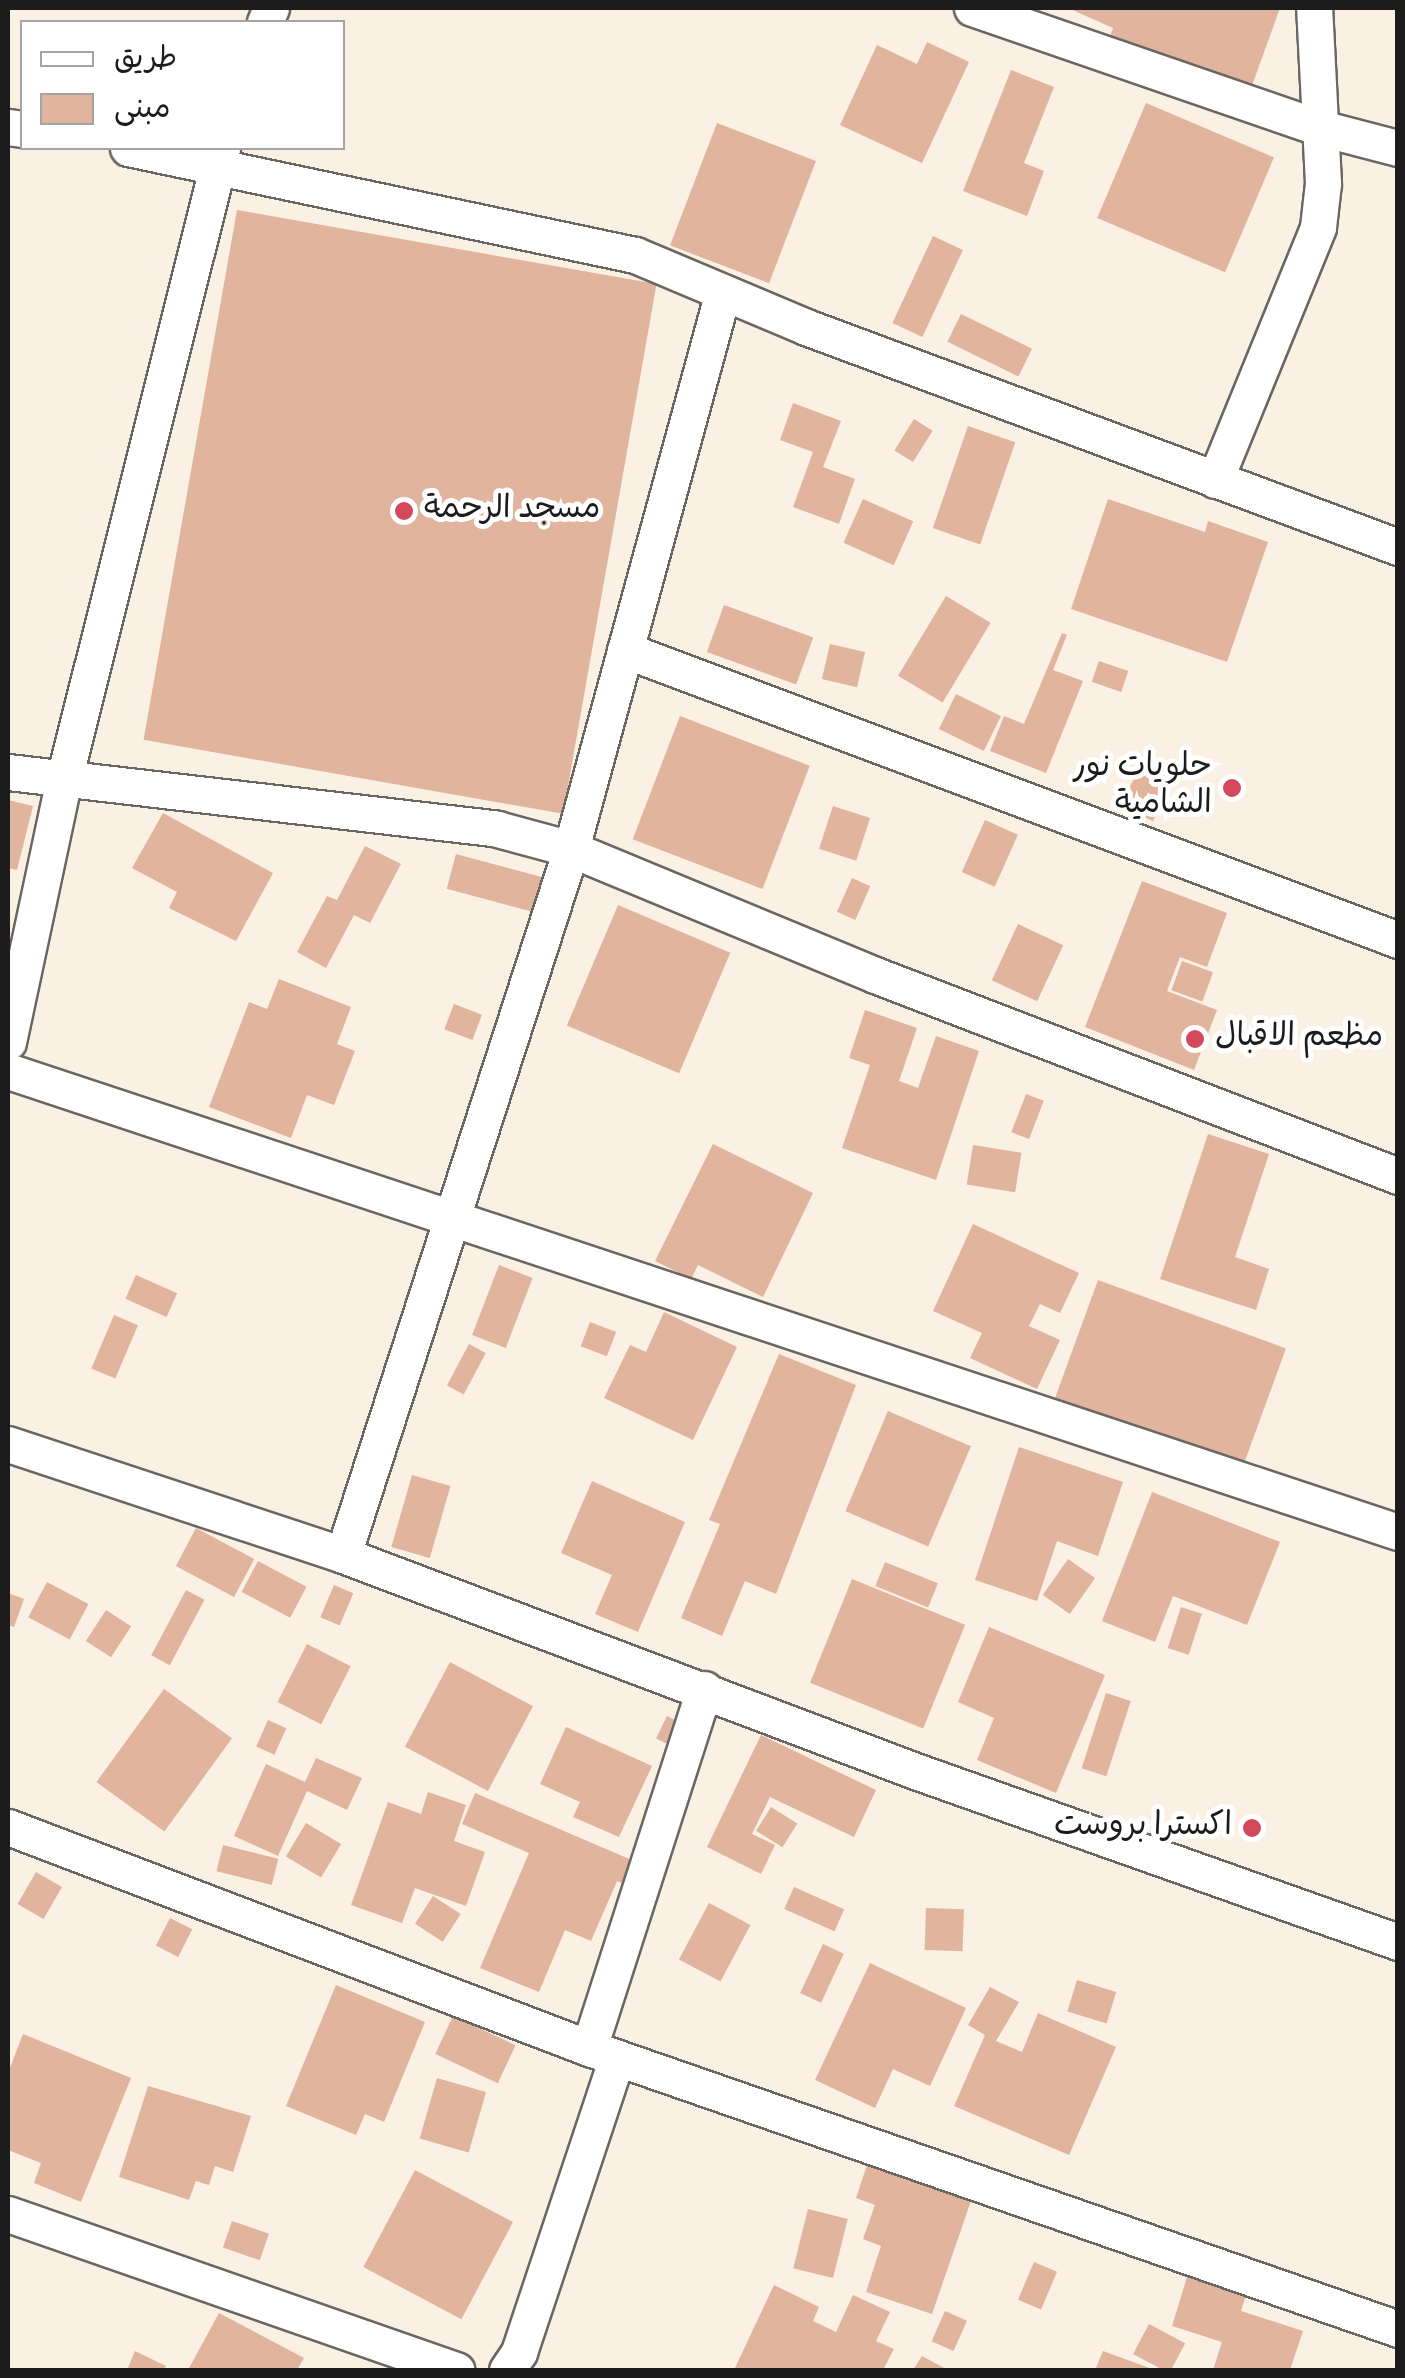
<!DOCTYPE html>
<meta charset="utf-8">
<style>
body{margin:0}
#map{position:relative;width:1405px;height:2378px;overflow:hidden;background:#faf0e3;font-family:Dekko,"Playpen Sans Arabic",sans-serif}
div>[style]{position:absolute}
[style*='--x']{left:calc(var(--x)*1px);top:calc(var(--y)*1px);width:calc(var(--w)*1px);rotate:calc(var(--a)*1deg)}
.building>*{inset:0;background:#e0b49d;transform-origin:0 0}
.roads{filter:drop-shadow(2px 0 #6a6662) drop-shadow(-2px 0 #6a6662) drop-shadow(0 2px #6a6662) drop-shadow(0 -2px #6a6662)}
.minor>*{height:35px;margin:-17.5px;padding:0 17.5px;transform-origin:17.5px;border-radius:17.5px;background:#fff}
.dots>*{width:28px;height:28px;translate:-50% -50%;box-sizing:border-box;border:5px solid #fff;border-radius:50%}
span{translate:-50% -50%;white-space:nowrap;text-align:center;line-height:1.15;-webkit-text-stroke:10px #fff;paint-order:stroke}
.poi-label{font-size:32px;color:#1c1c1c}
.left{translate:0 -50%;text-align:left}
.right{translate:-100% -50%;text-align:right}
.frame{position:absolute;inset:0;border:10px solid #1c1c1c;pointer-events:none}
.legend{position:absolute;left:20px;top:20px;width:325px;height:130px;box-sizing:border-box;background:#fff;border:2px solid #a4a4a4;margin:0;padding:12px 18px;list-style:none;font-size:30px;color:#1c1c1c}
.legend li{display:flex;align-items:center;gap:20px;height:50px}
.legend b{width:50px;border:2px solid #a4a4a4}
</style>
<div id="map">
<div class="building">
<i style="clip-path:polygon(1068px 8px,1280px 8px,1250px 91px,1109px 40px,1113px 28px)"></i>
<i style="clip-path:polygon(927px 42px,969px 62px,922px 163px,840px 125px,877px 45px,917px 64px)"></i>
<i style="clip-path:polygon(1011px 70px,1054px 87px,1024px 163px,1044px 171px,1027px 216px,963px 191px)"></i>
<i style="left:1146px;top:103px;width:139px;height:125px;rotate:23deg"></i>
<i style="left:717px;top:123px;width:106px;height:131px;rotate:21deg"></i>
<i style="left:237px;top:210px;width:426px;height:538px;rotate:10deg"></i>
<i style="left:933px;top:236px;width:33px;height:96px;rotate:25deg"></i>
<i style="left:961px;top:314px;width:79px;height:31px;rotate:26deg"></i>
<i style="clip-path:polygon(793px 403px,841px 421px,823px 467px,855px 479px,839px 524px,793px 507px,813px 452px,780px 440px)"></i>
<i style="left:914px;top:419px;width:22px;height:37px;rotate:32deg"></i>
<i style="left:968px;top:426px;width:50px;height:108px;rotate:19deg"></i>
<i style="left:863px;top:499px;width:55px;height:48px;rotate:24deg"></i>
<i style="clip-path:polygon(1108px 499px,1205px 532px,1208px 521px,1268px 542px,1227px 662px,1071px 609px)"></i>
<i style="left:946px;top:596px;width:52px;height:93px;rotate:31deg"></i>
<i style="left:724px;top:605px;width:95px;height:50px;rotate:20deg"></i>
<i style="clip-path:polygon(1062px 633px,1067px 635px,1053px 670px,1083px 681px,1046px 773px,990px 751px,1004px 716px,1024px 724px)"></i>
<i style="left:830px;top:644px;width:36px;height:36px;rotate:13deg"></i>
<i style="left:1099px;top:661px;width:31px;height:22px;rotate:19deg"></i>
<i style="left:956px;top:694px;width:50px;height:39px;rotate:26deg"></i>
<i style="left:680px;top:716px;width:139px;height:132px;rotate:21deg"></i>
<i style="left:1142px;top:763px;width:36px;height:47px;rotate:27deg"></i>
<i style="clip-path:polygon(8px 800px,33px 806px,17px 870px,8px 868px)"></i>
<i style="left:833px;top:806px;width:39px;height:45px;rotate:18deg"></i>
<i style="clip-path:polygon(163px 813px,273px 873px,236px 941px,169px 908px,177px 892px,132px 868px)"></i>
<i style="left:985px;top:820px;width:36px;height:57px;rotate:24deg"></i>
<i style="clip-path:polygon(365px 846px,401px 864px,370px 923px,354px 915px,326px 968px,297px 952px,327px 896px,337px 900px)"></i>
<i style="left:456px;top:854px;width:114px;height:36px;rotate:15deg"></i>
<i style="left:852px;top:878px;width:20px;height:37px;rotate:24deg"></i>
<i style="clip-path:polygon(1142px 881px,1227px 913px,1207px 967px,1180px 957px,1167px 991px,1217px 1010px,1194px 1070px,1085px 1027px)"></i>
<i style="left:618px;top:905px;width:122px;height:131px;rotate:23deg"></i>
<i style="left:1018px;top:924px;width:50px;height:62px;rotate:25deg"></i>
<i style="left:1182px;top:961px;width:33px;height:31px;rotate:20deg"></i>
<i style="clip-path:polygon(279px 979px,351px 1007px,337px 1044px,355px 1051px,334px 1105px,307px 1095px,291px 1138px,209px 1107px,249px 1002px,267px 1009px)"></i>
<i style="left:454px;top:1004px;width:30px;height:27px;rotate:21deg"></i>
<i style="clip-path:polygon(865px 1010px,917px 1028px,899px 1081px,918px 1088px,936px 1036px,979px 1051px,936px 1180px,842px 1148px,870px 1065px,849px 1058px)"></i>
<i style="left:1026px;top:1094px;width:19px;height:41px;rotate:21deg"></i>
<i style="clip-path:polygon(1208px 1134px,1269px 1154px,1235px 1257px,1269px 1269px,1256px 1310px,1160px 1279px)"></i>
<i style="clip-path:polygon(713px 1144px,813px 1193px,763px 1297px,698px 1265px,691px 1279px,655px 1261px)"></i>
<i style="left:973px;top:1145px;width:49px;height:40px;rotate:9deg"></i>
<i style="clip-path:polygon(973px 1224px,1079px 1273px,1060px 1313px,1040px 1304px,1029px 1326px,1060px 1340px,1037px 1389px,970px 1358px,982px 1333px,933px 1311px)"></i>
<i style="left:499px;top:1265px;width:36px;height:75px;rotate:21deg"></i>
<i style="left:136px;top:1275px;width:45px;height:26px;rotate:24deg"></i>
<i style="left:1098px;top:1280px;width:200px;height:129px;rotate:20deg"></i>
<i style="clip-path:polygon(664px 1312px,737px 1347px,693px 1440px,604px 1398px,630px 1345px,646px 1352px)"></i>
<i style="left:114px;top:1315px;width:26px;height:58px;rotate:23deg"></i>
<i style="left:590px;top:1322px;width:28px;height:26px;rotate:21deg"></i>
<i style="left:469px;top:1344px;width:19px;height:47px;rotate:28deg"></i>
<i style="clip-path:polygon(779px 1354px,856px 1385px,776px 1594px,745px 1581px,722px 1636px,681px 1618px,720px 1524px,709px 1520px)"></i>
<i style="left:888px;top:1411px;width:90px;height:109px;rotate:23deg"></i>
<i style="clip-path:polygon(1019px 1447px,1123px 1482px,1098px 1556px,1057px 1541px,1037px 1601px,975px 1580px)"></i>
<i style="left:412px;top:1475px;width:40px;height:75px;rotate:16deg"></i>
<i style="clip-path:polygon(592px 1481px,685px 1522px,638px 1632px,595px 1614px,612px 1575px,561px 1553px)"></i>
<i style="clip-path:polygon(1152px 1492px,1280px 1542px,1247px 1625px,1173px 1596px,1155px 1642px,1102px 1621px)"></i>
<i style="left:196px;top:1528px;width:66px;height:43px;rotate:28deg"></i>
<i style="left:1068px;top:1559px;width:33px;height:44px;rotate:35deg"></i>
<i style="left:258px;top:1561px;width:55px;height:35px;rotate:28deg"></i>
<i style="left:885px;top:1562px;width:57px;height:26px;rotate:22deg"></i>
<i style="left:852px;top:1579px;width:122px;height:112px;rotate:22deg"></i>
<i style="left:47px;top:1582px;width:47px;height:40px;rotate:28deg"></i>
<i style="left:334px;top:1585px;width:21px;height:35px;rotate:23deg"></i>
<i style="left:186px;top:1590px;width:21px;height:74px;rotate:28deg"></i>
<i style="clip-path:polygon(8px 1593px,24px 1599px,14px 1627px,8px 1625px)"></i>
<i style="left:1181px;top:1607px;width:22px;height:43px;rotate:18deg"></i>
<i style="left:106px;top:1610px;width:30px;height:37px;rotate:33deg"></i>
<i style="clip-path:polygon(989px 1627px,1105px 1675px,1056px 1793px,977px 1760px,994px 1718px,958px 1702px)"></i>
<i style="left:307px;top:1644px;width:49px;height:65px;rotate:27deg"></i>
<i style="left:450px;top:1662px;width:94px;height:96px;rotate:28deg"></i>
<i style="left:164px;top:1689px;width:84px;height:115px;rotate:36deg"></i>
<i style="left:1106px;top:1693px;width:26px;height:79px;rotate:18deg"></i>
<i style="left:667px;top:1716px;width:30px;height:25px;rotate:26deg"></i>
<i style="left:268px;top:1720px;width:20px;height:29px;rotate:24deg"></i>
<i style="clip-path:polygon(566px 1727px,652px 1766px,619px 1837px,573px 1817px,580px 1802px,540px 1784px)"></i>
<i style="clip-path:polygon(761px 1735px,876px 1790px,854px 1837px,770px 1797px,752px 1834px,775px 1845px,761px 1874px,707px 1847px)"></i>
<i style="clip-path:polygon(316px 1758px,362px 1778px,347px 1810px,307px 1791px,278px 1856px,234px 1836px,266px 1764px,305px 1782px)"></i>
<i style="clip-path:polygon(428px 1792px,466px 1805px,454px 1841px,485px 1852px,466px 1906px,415px 1888px,402px 1923px,351px 1905px,388px 1802px,421px 1814px)"></i>
<i style="clip-path:polygon(475px 1793px,641px 1864px,631px 1887px,617px 1881px,591px 1941px,565px 1930px,539px 1992px,480px 1968px,529px 1853px,462px 1824px)"></i>
<i style="left:771px;top:1807px;width:31px;height:28px;rotate:32deg"></i>
<i style="left:306px;top:1823px;width:41px;height:39px;rotate:31deg"></i>
<i style="left:223px;top:1845px;width:57px;height:27px;rotate:14deg"></i>
<i style="left:36px;top:1872px;width:30px;height:37px;rotate:30deg"></i>
<i style="left:794px;top:1887px;width:55px;height:24px;rotate:24deg"></i>
<i style="left:433px;top:1896px;width:33px;height:33px;rotate:33deg"></i>
<i style="left:709px;top:1903px;width:47px;height:64px;rotate:28deg"></i>
<i style="left:926px;top:1908px;width:38px;height:42px;rotate:2deg"></i>
<i style="left:170px;top:1918px;width:25px;height:31px;rotate:27deg"></i>
<i style="left:823px;top:1944px;width:23px;height:54px;rotate:25deg"></i>
<i style="clip-path:polygon(870px 1963px,966px 2008px,930px 2086px,893px 2069px,875px 2108px,815px 2080px)"></i>
<i style="left:1077px;top:1980px;width:41px;height:33px;rotate:17deg"></i>
<i style="clip-path:polygon(336px 1985px,425px 2022px,384px 2122px,365px 2114px,356px 2135px,286px 2106px)"></i>
<i style="clip-path:polygon(990px 1987px,1019px 2002px,996px 2041px,1022px 2052px,1038px 2013px,1116px 2047px,1069px 2155px,954px 2106px,985px 2035px,968px 2025px)"></i>
<i style="left:453px;top:2016px;width:69px;height:42px;rotate:25deg"></i>
<i style="clip-path:polygon(23px 2034px,131px 2078px,81px 2202px,34px 2183px,41px 2163px,8px 2150px,8px 2073px)"></i>
<i style="left:437px;top:2078px;width:51px;height:63px;rotate:16deg"></i>
<i style="clip-path:polygon(148px 2086px,251px 2116px,233px 2172px,215px 2166px,209px 2185px,196px 2181px,189px 2200px,119px 2177px)"></i>
<i style="clip-path:polygon(869px 2159px,973px 2195px,932px 2314px,866px 2292px,881px 2246px,863px 2239px,875px 2205px,856px 2198px)"></i>
<i style="left:415px;top:2170px;width:111px;height:110px;rotate:28deg"></i>
<i style="left:808px;top:2209px;width:41px;height:61px;rotate:14deg"></i>
<i style="left:232px;top:2221px;width:39px;height:28px;rotate:19deg"></i>
<i style="left:1034px;top:2262px;width:25px;height:41px;rotate:23deg"></i>
<i style="clip-path:polygon(1188px 2274px,1247px 2292px,1241px 2311px,1303px 2331px,1290px 2370px,1213px 2370px,1222px 2342px,1172px 2326px)"></i>
<i style="clip-path:polygon(774px 2285px,819px 2307px,813px 2321px,836px 2332px,853px 2295px,890px 2312px,876px 2341px,894px 2349px,883px 2370px,734px 2370px)"></i>
<i style="left:945px;top:2311px;width:24px;height:33px;rotate:24deg"></i>
<i style="clip-path:polygon(219px 2313px,304px 2358px,297px 2370px,188px 2370px)"></i>
<i style="left:1149px;top:2324px;width:41px;height:34px;rotate:28deg"></i>
<i style="clip-path:polygon(135px 2351px,166px 2366px,164px 2370px,127px 2370px)"></i>
<i style="clip-path:polygon(1103px 2351px,1155px 2370px,1095px 2370px)"></i>
<i style="clip-path:polygon(922px 2356px,948px 2370px,913px 2370px)"></i>
</div>
<div class="roads">
<div class="minor">
<i style="--x:972;--y:8;--w:369;--a:19"></i>
<i style="--x:1321;--y:128;--w:80;--a:14.6"></i>
<i style="--x:265;--y:22;--w:15;--a:-67"></i>
<i style="--x:8;--y:127;--w:14;--a:8"></i>
<i style="--x:128;--y:148;--w:518;--a:11.92"></i>
<i style="--x:635;--y:255;--w:186;--a:22.8"></i>
<i style="--x:806;--y:327;--w:632;--a:20.39"></i>
<i style="--x:1215;--y:480;--w:273;--a:-67.8"></i>
<i style="--x:1318;--y:227;--w:44;--a:-83.5"></i>
<i style="--x:1323;--y:183;--w:175;--a:-92.9"></i>
<i style="--x:625;--y:650;--w:826;--a:20.56"></i>
<i style="--x:8;--y:772;--w:492;--a:6.6"></i>
<i style="--x:497;--y:829;--w:77;--a:15.1"></i>
<i style="--x:571;--y:849;--w:329;--a:22.5"></i>
<i style="--x:875;--y:975;--w:560;--a:21.02"></i>
<i style="--x:8;--y:1042;--w:269;--a:-78"></i>
<i style="--x:64;--y:779;--w:650;--a:-75.94"></i>
<i style="--x:8;--y:1071;--w:1464;--a:18.35"></i>
<i style="--x:8;--y:1444;--w:353;--a:18.3"></i>
<i style="--x:343;--y:1555;--w:615;--a:20.68"></i>
<i style="--x:918;--y:1772;--w:509;--a:19.5"></i>
<i style="--x:343;--y:1555;--w:742;--a:-72.1"></i>
<i style="--x:571;--y:849;--w:577;--a:-74.74"></i>
<i style="--x:8;--y:1827;--w:622;--a:20.83"></i>
<i style="--x:589;--y:2048;--w:856;--a:19.15"></i>
<i style="--x:589;--y:2048;--w:377;--a:-72.2"></i>
<i style="--x:8;--y:2214;--w:475;--a:19.2"></i>
<i style="--x:507;--y:2370;--w:22;--a:-56"></i>
<i style="--x:519;--y:2352;--w:310;--a:-71.6"></i>
</div>
</div>
<div class="dots">
<i style="left:404px;top:511px;background:#d1495b"></i>
<i style="left:1232px;top:788px;background:#d1495b"></i>
<i style="left:1195px;top:1039px;background:#d1495b"></i>
<i style="left:1252px;top:1828px;background:#d1495b"></i>
</div>
<div class="poi-label">
<span class="left" style="left:424px;top:511px">مسجد الرحمة</span>
<span class="right" style="left:1212px;top:788px">حلويات نور<br>الشامية</span>
<span class="left" style="left:1215px;top:1039px">مظعم الاقبال</span>
<span class="right" style="left:1232px;top:1828px">اكسترا بروست</span>
</div>
<div class="frame"></div>
<ul class="legend">
<li><b style="height:12px;background:#fff"></b>طريق</li>
<li><b style="height:28px;background:#e0b49d"></b>مبنى</li>
</ul>
</div>
